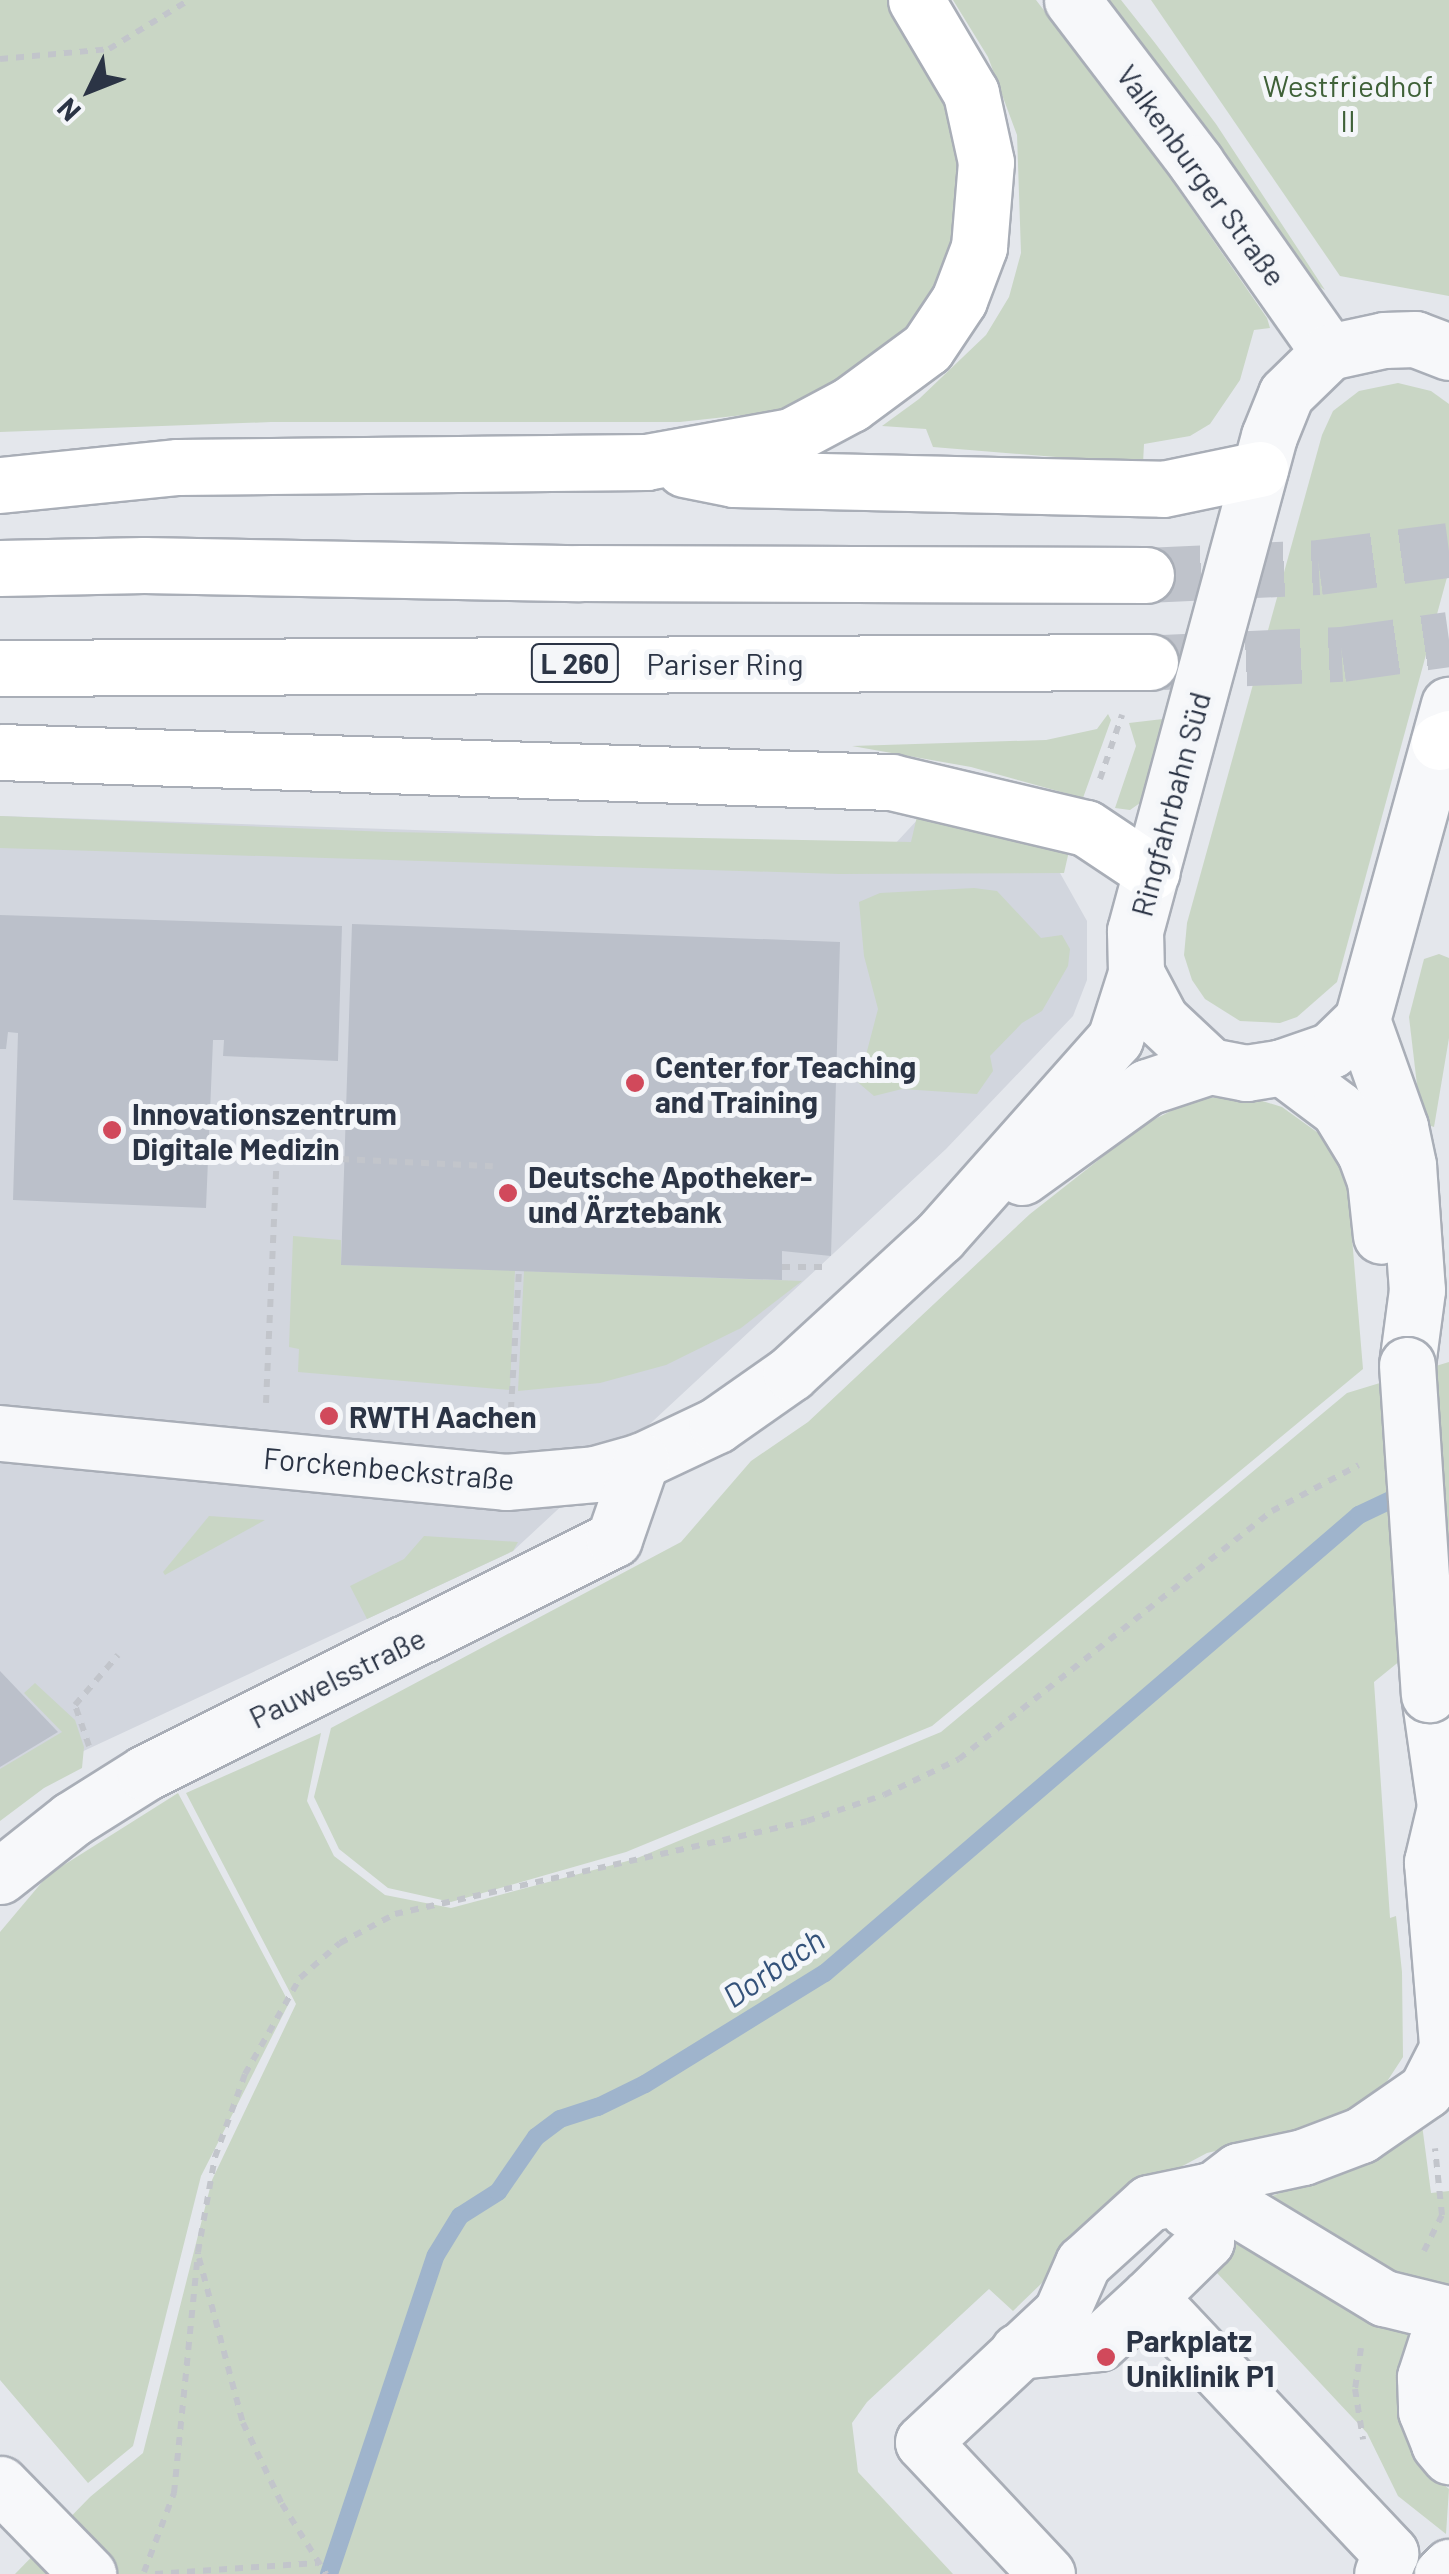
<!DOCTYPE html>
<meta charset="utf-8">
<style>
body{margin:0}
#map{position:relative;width:1449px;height:2574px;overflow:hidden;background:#e4e7ec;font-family:Barlow,sans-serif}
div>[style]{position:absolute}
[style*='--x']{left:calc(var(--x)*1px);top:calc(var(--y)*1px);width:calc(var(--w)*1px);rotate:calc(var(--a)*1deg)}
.built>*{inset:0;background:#d2d6de}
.green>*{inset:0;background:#c9d6c5}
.stream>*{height:18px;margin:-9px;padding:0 9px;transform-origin:9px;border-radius:9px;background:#9fb4cc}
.building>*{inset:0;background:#bbc0ca}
.highway-tunnel>*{height:55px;margin-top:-27.5px;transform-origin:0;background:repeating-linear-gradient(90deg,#bfc3cb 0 55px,transparent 0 83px)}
.path>*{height:6px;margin-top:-3px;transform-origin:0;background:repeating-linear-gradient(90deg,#c2c5cb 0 8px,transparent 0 16px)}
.roads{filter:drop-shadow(2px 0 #a9aeb7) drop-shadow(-2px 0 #a9aeb7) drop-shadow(0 2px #a9aeb7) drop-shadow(0 -2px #a9aeb7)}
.minor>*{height:55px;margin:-27.5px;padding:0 27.5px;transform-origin:27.5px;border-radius:27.5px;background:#f7f8fa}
.highway>*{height:55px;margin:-27.5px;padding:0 27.5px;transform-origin:27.5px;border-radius:27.5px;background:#fff}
.bridges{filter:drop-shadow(2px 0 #a9aeb7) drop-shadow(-2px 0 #a9aeb7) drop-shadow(0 2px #a9aeb7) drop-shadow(0 -2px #a9aeb7)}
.minor-bridge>*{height:55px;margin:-27.5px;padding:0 27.5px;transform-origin:27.5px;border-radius:27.5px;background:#f7f8fa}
.dots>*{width:28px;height:28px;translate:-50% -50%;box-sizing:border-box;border:5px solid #f4f6f9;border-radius:50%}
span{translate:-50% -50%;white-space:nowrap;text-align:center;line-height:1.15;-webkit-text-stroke:10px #f4f6f9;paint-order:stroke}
.shield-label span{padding:2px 8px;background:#f4f6f9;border:2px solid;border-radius:8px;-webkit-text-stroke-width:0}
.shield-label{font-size:28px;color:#2b3445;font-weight:700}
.park-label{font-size:30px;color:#3f6138}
.street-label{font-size:30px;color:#2b3445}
.poi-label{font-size:30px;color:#2b3445;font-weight:700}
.left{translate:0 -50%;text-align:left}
.water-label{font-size:32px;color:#34527a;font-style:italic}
.north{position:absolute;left:40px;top:40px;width:100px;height:100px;-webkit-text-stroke:8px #f4f6f9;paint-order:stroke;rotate:227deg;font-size:28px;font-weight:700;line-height:40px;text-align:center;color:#2b3445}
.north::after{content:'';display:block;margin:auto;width:35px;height:45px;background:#2b3445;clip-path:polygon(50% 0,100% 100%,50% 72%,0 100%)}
</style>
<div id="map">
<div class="built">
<i style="clip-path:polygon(0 816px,893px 846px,920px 817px,1001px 834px,1060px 873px,1087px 921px,1087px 980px,1073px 1016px,946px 1149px,513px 1551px,17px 1782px,0 1799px)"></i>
</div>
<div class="green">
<i style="clip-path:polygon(0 0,896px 0,934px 56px,966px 190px,950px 265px,910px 337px,790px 410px,680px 422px,271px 422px,0 432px)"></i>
<i style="clip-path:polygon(953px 0,1036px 0,1141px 136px,1267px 318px,1270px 328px,1254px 330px,1240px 380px,1210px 424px,1190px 436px,1144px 444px,1143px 464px,933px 447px,926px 429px,882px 426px,919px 399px,986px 335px,1009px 297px,1021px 253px,1017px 135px,988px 57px)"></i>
<i style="clip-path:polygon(1098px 0,1121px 0,1155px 43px,1216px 124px,1325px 290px,1313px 282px,1258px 206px,1200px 119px)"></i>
<i style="clip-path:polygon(1151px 0,1449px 0,1449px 296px,1340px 276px)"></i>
<i style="clip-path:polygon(1398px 383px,1431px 391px,1449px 404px,1449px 570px,1337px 982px,1297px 1017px,1280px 1023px,1240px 1021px,1205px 999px,1192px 980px,1184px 955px,1187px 923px,1322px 435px,1333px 411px,1359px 391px)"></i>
<i style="clip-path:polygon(1108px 714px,1111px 720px,1083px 798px,971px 767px,852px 746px,1046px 740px,1097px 729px)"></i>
<i style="clip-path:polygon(1163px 719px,1140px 803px,1130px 810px,1115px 808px,1136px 746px,1129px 723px)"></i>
<i style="clip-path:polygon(919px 808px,1069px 851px,1064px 873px,839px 874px,0 848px,0 816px,389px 832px,911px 842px)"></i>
<i style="clip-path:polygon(974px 888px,997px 891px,1041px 938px,1062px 935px,1070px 949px,1068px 966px,1042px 1011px,1022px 1023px,990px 1056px,993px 1071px,977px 1094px,902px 1089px,874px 1096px,854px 1079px,866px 1055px,878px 1009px,864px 956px,859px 902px,880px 893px)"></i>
<i style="clip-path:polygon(1439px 954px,1449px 958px,1449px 1038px,1434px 1127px,1428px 1125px,1417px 1085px,1409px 1017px,1424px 959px)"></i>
<i style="clip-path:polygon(1199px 1097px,1259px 1100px,1282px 1107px,1321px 1135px,1341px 1167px,1348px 1190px,1363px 1369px,932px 1726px,626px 1852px,451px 1902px,388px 1888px,339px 1849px,314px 1797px,331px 1728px,681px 1542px,751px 1461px,808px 1422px,1030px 1214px,1143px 1125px)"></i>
<i style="clip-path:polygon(293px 1236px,341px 1240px,341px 1265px,515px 1270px,510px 1390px,298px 1372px,299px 1349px,289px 1347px)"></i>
<i style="clip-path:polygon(524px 1271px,802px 1281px,741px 1328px,666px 1365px,600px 1383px,518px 1391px)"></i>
<i style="clip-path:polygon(1449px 1362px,1449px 1621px,1374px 1682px,1390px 1918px,1396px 1916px,1402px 1972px,1403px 2057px,1384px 2086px,1358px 2106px,1306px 2130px,1207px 2153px,1139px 2189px,1013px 2311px,989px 2289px,867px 2402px,852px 2423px,858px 2472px,953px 2574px,15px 2574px,90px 2497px,143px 2453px,212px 2180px,296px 2004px,186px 1793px,321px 1733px,307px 1801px,334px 1856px,385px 1895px,451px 1908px,635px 1859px,941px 1732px,1347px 1393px)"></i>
<i style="clip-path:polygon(209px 1516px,265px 1520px,165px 1575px,163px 1572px)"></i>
<i style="clip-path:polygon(424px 1536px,518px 1542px,513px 1551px,367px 1619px,350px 1586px,404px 1559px)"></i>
<i style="clip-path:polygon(35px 1683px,75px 1720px,84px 1747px,82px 1768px,44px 1788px,0 1821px,0 1769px,62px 1732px,24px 1693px)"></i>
<i style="clip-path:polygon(178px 1793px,289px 2003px,201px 2176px,133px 2446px,88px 2483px,0 2380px,0 1932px,48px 1875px)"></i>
<i style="clip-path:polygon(1421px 2117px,1431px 2193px,1449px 2191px,1449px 2290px,1431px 2296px,1264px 2199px,1373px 2158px)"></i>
<i style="clip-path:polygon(1232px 2237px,1421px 2330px,1438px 2480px,1449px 2489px,1446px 2534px,1398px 2496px,1367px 2433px,1203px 2258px)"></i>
</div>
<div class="stream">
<i style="--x:329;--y:2574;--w:336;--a:-71.5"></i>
<i style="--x:436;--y:2255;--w:46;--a:-58.4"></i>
<i style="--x:460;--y:2216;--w:45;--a:-32.3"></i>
<i style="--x:498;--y:2192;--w:67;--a:-55.4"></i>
<i style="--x:536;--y:2137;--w:30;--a:-37"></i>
<i style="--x:560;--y:2119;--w:40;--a:-18"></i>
<i style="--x:598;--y:2107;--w:52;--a:-26.1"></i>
<i style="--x:645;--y:2084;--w:211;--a:-31.7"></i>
<i style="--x:825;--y:1973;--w:704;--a:-40.62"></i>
<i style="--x:1359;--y:1515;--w:44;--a:-25.4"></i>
</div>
<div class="building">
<i style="clip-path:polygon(0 915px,342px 926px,338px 1061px,223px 1056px,224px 1040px,213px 1040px,206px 1208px,13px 1200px,18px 1033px,8px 1032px,6px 1049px,0 1049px)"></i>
<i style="clip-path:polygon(352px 924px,840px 942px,831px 1256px,782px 1251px,782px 1280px,341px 1265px)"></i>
<i style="clip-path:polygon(0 1671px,58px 1732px,0 1767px)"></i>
</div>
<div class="highway-tunnel">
<i style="--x:1146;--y:575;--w:173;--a:-2.6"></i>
<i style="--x:1319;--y:567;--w:131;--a:-7.5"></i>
<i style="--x:1163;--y:662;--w:179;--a:-2.6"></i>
<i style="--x:1342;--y:654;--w:108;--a:-8"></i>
</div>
<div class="path">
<i style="--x:0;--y:59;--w:109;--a:-5.2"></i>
<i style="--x:109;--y:49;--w:94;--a:-31.5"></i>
<i style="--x:1100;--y:779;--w:68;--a:-71"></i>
<i style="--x:782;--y:1267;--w:43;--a:0"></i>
<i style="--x:266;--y:1403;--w:247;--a:-87.5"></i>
<i style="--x:277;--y:1156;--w:216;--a:2.7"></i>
<i style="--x:510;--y:1426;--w:155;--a:-86.7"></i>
<i style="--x:89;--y:1746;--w:43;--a:-108.9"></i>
<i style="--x:75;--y:1705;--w:66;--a:-49.3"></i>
<i style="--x:1424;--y:2251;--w:40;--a:-63.4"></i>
<i style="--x:1442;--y:2215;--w:67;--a:-96"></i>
<i style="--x:199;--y:2258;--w:171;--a:75.1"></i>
<i style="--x:243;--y:2423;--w:90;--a:64.3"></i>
<i style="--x:282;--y:2504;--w:83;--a:57.8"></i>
<i style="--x:1361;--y:2348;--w:41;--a:98.3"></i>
<i style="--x:1355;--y:2389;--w:51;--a:80.9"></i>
<i style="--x:144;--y:2572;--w:85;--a:-69.2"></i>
<i style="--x:174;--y:2493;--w:242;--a:-84.3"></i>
<i style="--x:198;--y:2252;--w:97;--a:-79.9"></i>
<i style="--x:215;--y:2157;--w:88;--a:-70.1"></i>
<i style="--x:245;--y:2074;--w:111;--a:-60.2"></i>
<i style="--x:300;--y:1978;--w:53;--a:-41.2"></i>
<i style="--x:340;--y:1943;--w:62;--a:-27.8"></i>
<i style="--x:395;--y:1914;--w:422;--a:-12.7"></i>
<i style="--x:807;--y:1821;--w:81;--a:-18.7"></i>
<i style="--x:884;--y:1795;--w:83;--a:-25.6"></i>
<i style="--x:959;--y:1759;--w:399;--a:-38.4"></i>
<i style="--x:1272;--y:1511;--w:98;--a:-27.9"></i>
<i style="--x:155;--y:2574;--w:162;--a:-3.9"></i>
</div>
<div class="roads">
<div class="minor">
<i style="--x:1072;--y:0;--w:205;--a:52.7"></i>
<i style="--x:1196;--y:163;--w:231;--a:54.9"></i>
<i style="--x:1449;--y:352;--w:36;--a:-159"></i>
<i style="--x:1415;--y:339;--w:31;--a:178"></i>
<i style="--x:1384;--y:340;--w:56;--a:167.7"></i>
<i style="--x:1329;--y:352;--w:60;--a:135.7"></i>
<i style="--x:1286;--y:394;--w:45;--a:112"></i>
<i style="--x:1269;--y:436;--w:513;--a:105.15"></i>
<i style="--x:1135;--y:931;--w:42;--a:88.6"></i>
<i style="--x:1136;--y:973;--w:53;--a:62"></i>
<i style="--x:1161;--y:1020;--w:67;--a:43.2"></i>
<i style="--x:1210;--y:1066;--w:37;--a:11"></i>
<i style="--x:1246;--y:1073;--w:36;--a:-9"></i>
<i style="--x:1282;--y:1067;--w:52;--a:-19.1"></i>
<i style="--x:1331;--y:1050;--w:43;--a:-44.1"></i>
<i style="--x:1362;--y:1020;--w:327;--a:-74.6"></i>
<i style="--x:1362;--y:1020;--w:114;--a:70.4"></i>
<i style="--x:1400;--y:1127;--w:39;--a:78"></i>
<i style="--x:1408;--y:1165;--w:125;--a:85.9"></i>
<i style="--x:1417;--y:1290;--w:76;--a:97.6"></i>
<i style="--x:1282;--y:1067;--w:70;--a:36.9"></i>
<i style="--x:1338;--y:1109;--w:52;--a:58.5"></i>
<i style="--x:1365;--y:1153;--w:29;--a:70"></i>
<i style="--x:1375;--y:1180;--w:56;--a:83.9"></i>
<i style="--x:1022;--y:1177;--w:154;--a:-35.8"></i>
<i style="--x:1147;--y:1087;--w:66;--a:-18.4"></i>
<i style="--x:0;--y:1433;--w:508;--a:5.53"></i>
<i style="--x:506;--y:1482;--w:89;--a:-5.1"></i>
<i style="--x:595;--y:1474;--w:48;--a:-15.8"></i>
<i style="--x:641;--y:1461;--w:84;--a:-25.3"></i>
<i style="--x:717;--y:1425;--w:90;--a:-35.1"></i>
<i style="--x:791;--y:1373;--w:201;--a:-42.6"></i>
<i style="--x:939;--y:1237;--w:265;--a:-48.4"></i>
<i style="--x:1115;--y:1039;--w:69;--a:-72.3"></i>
<i style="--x:1429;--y:1694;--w:114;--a:81.9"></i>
<i style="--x:1445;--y:1807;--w:57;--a:103.3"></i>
<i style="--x:1432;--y:1862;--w:209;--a:85.3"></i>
<i style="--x:0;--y:1876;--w:92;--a:-38.4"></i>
<i style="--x:72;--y:1819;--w:86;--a:-32.2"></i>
<i style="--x:145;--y:1773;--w:524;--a:-26.52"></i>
<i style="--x:614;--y:1539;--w:83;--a:-70.9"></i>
<i style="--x:1187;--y:2210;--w:64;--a:-37.4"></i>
<i style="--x:1238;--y:2171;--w:66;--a:-12.2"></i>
<i style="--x:1303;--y:2157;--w:62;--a:-20.8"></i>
<i style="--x:1361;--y:2135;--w:79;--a:-34.7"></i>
<i style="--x:1426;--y:2090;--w:44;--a:-62.9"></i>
<i style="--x:1149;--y:2297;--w:80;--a:-44.5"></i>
<i style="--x:1206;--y:2241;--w:50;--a:-88.9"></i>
<i style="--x:1449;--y:2326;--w:21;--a:127"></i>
<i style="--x:1436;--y:2343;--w:36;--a:108"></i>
<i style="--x:1425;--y:2377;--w:34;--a:88"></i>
<i style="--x:1426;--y:2411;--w:35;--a:68"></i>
<i style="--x:1439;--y:2444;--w:16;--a:50"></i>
<i style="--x:1018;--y:2351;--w:81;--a:-5.6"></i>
<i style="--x:1099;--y:2343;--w:68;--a:-42.6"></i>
<i style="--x:1149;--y:2297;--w:352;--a:46.7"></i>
<i style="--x:1390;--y:2553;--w:22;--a:111"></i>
<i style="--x:0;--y:2484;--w:126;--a:45.6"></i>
<i style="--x:1047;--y:2574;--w:181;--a:-133.2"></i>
<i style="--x:923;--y:2442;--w:189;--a:-43.1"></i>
<i style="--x:1061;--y:2313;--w:55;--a:-66.3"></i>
<i style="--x:1083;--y:2263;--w:89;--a:-42.3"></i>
<i style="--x:1149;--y:2203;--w:59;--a:-11.7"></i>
<i style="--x:1207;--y:2191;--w:207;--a:31.2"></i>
<i style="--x:1384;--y:2298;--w:67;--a:13.8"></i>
<i style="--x:1442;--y:2574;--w:10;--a:-45"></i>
</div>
<div class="highway">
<i style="--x:684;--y:469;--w:51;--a:11.3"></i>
<i style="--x:734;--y:479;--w:429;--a:1.3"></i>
<i style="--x:1163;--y:489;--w:99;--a:-11.7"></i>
<i style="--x:0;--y:485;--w:179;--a:-5.8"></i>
<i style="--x:178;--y:467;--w:468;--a:-0.6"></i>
<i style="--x:646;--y:462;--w:147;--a:-10.2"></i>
<i style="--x:791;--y:436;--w:68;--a:-28.1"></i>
<i style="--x:851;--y:404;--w:94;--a:-36.4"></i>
<i style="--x:927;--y:348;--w:58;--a:-56.3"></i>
<i style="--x:959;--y:300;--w:57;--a:-69.3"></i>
<i style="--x:979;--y:247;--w:85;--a:-85.3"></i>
<i style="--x:986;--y:162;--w:71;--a:-102.3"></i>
<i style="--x:971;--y:93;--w:108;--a:-120.6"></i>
<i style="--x:0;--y:568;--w:144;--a:-1.2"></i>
<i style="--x:144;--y:565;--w:435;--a:1.1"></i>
<i style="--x:579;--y:573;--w:567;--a:0.2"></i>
<i style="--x:0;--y:668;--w:1150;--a:-0.3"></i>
<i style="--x:1439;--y:742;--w:11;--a:-22"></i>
<i style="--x:0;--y:752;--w:892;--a:1.93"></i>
<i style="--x:891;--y:782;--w:200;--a:13.3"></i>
<i style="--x:1086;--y:828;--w:79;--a:33.7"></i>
</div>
</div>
<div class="bridges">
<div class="minor-bridge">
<i style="--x:1407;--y:1365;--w:330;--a:86.2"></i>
</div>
</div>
<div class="dots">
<i style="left:635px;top:1083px;background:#d1495b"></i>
<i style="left:112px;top:1130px;background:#d1495b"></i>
<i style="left:508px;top:1193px;background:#d1495b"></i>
<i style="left:329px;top:1416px;background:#d1495b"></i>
<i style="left:1106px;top:2357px;background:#d1495b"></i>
</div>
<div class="shield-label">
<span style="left:575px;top:663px">L 260</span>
</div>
<div class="park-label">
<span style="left:1348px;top:102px">Westfriedhof<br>II</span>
</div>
<div class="street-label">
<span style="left:1202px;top:175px;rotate:54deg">Valkenburger Straße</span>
<span style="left:725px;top:663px">Pariser Ring</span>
<span style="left:1170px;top:804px;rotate:-75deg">Ringfahrbahn Süd</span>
<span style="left:389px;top:1468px;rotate:5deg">Forckenbeckstraße</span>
<span style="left:337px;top:1677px;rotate:-26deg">Pauwelsstraße</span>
</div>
<div class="poi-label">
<span class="left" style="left:655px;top:1083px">Center for Teaching<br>and Training</span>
<span class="left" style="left:132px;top:1130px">Innovationszentrum<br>Digitale Medizin</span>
<span class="left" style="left:528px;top:1193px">Deutsche Apotheker-<br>und Ärztebank</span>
<span class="left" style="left:349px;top:1416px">RWTH Aachen</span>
<span class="left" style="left:1126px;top:2357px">Parkplatz<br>Uniklinik P1</span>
</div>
<div class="water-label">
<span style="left:773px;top:1967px;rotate:-34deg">Dorbach</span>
</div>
<div class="north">N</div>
</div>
